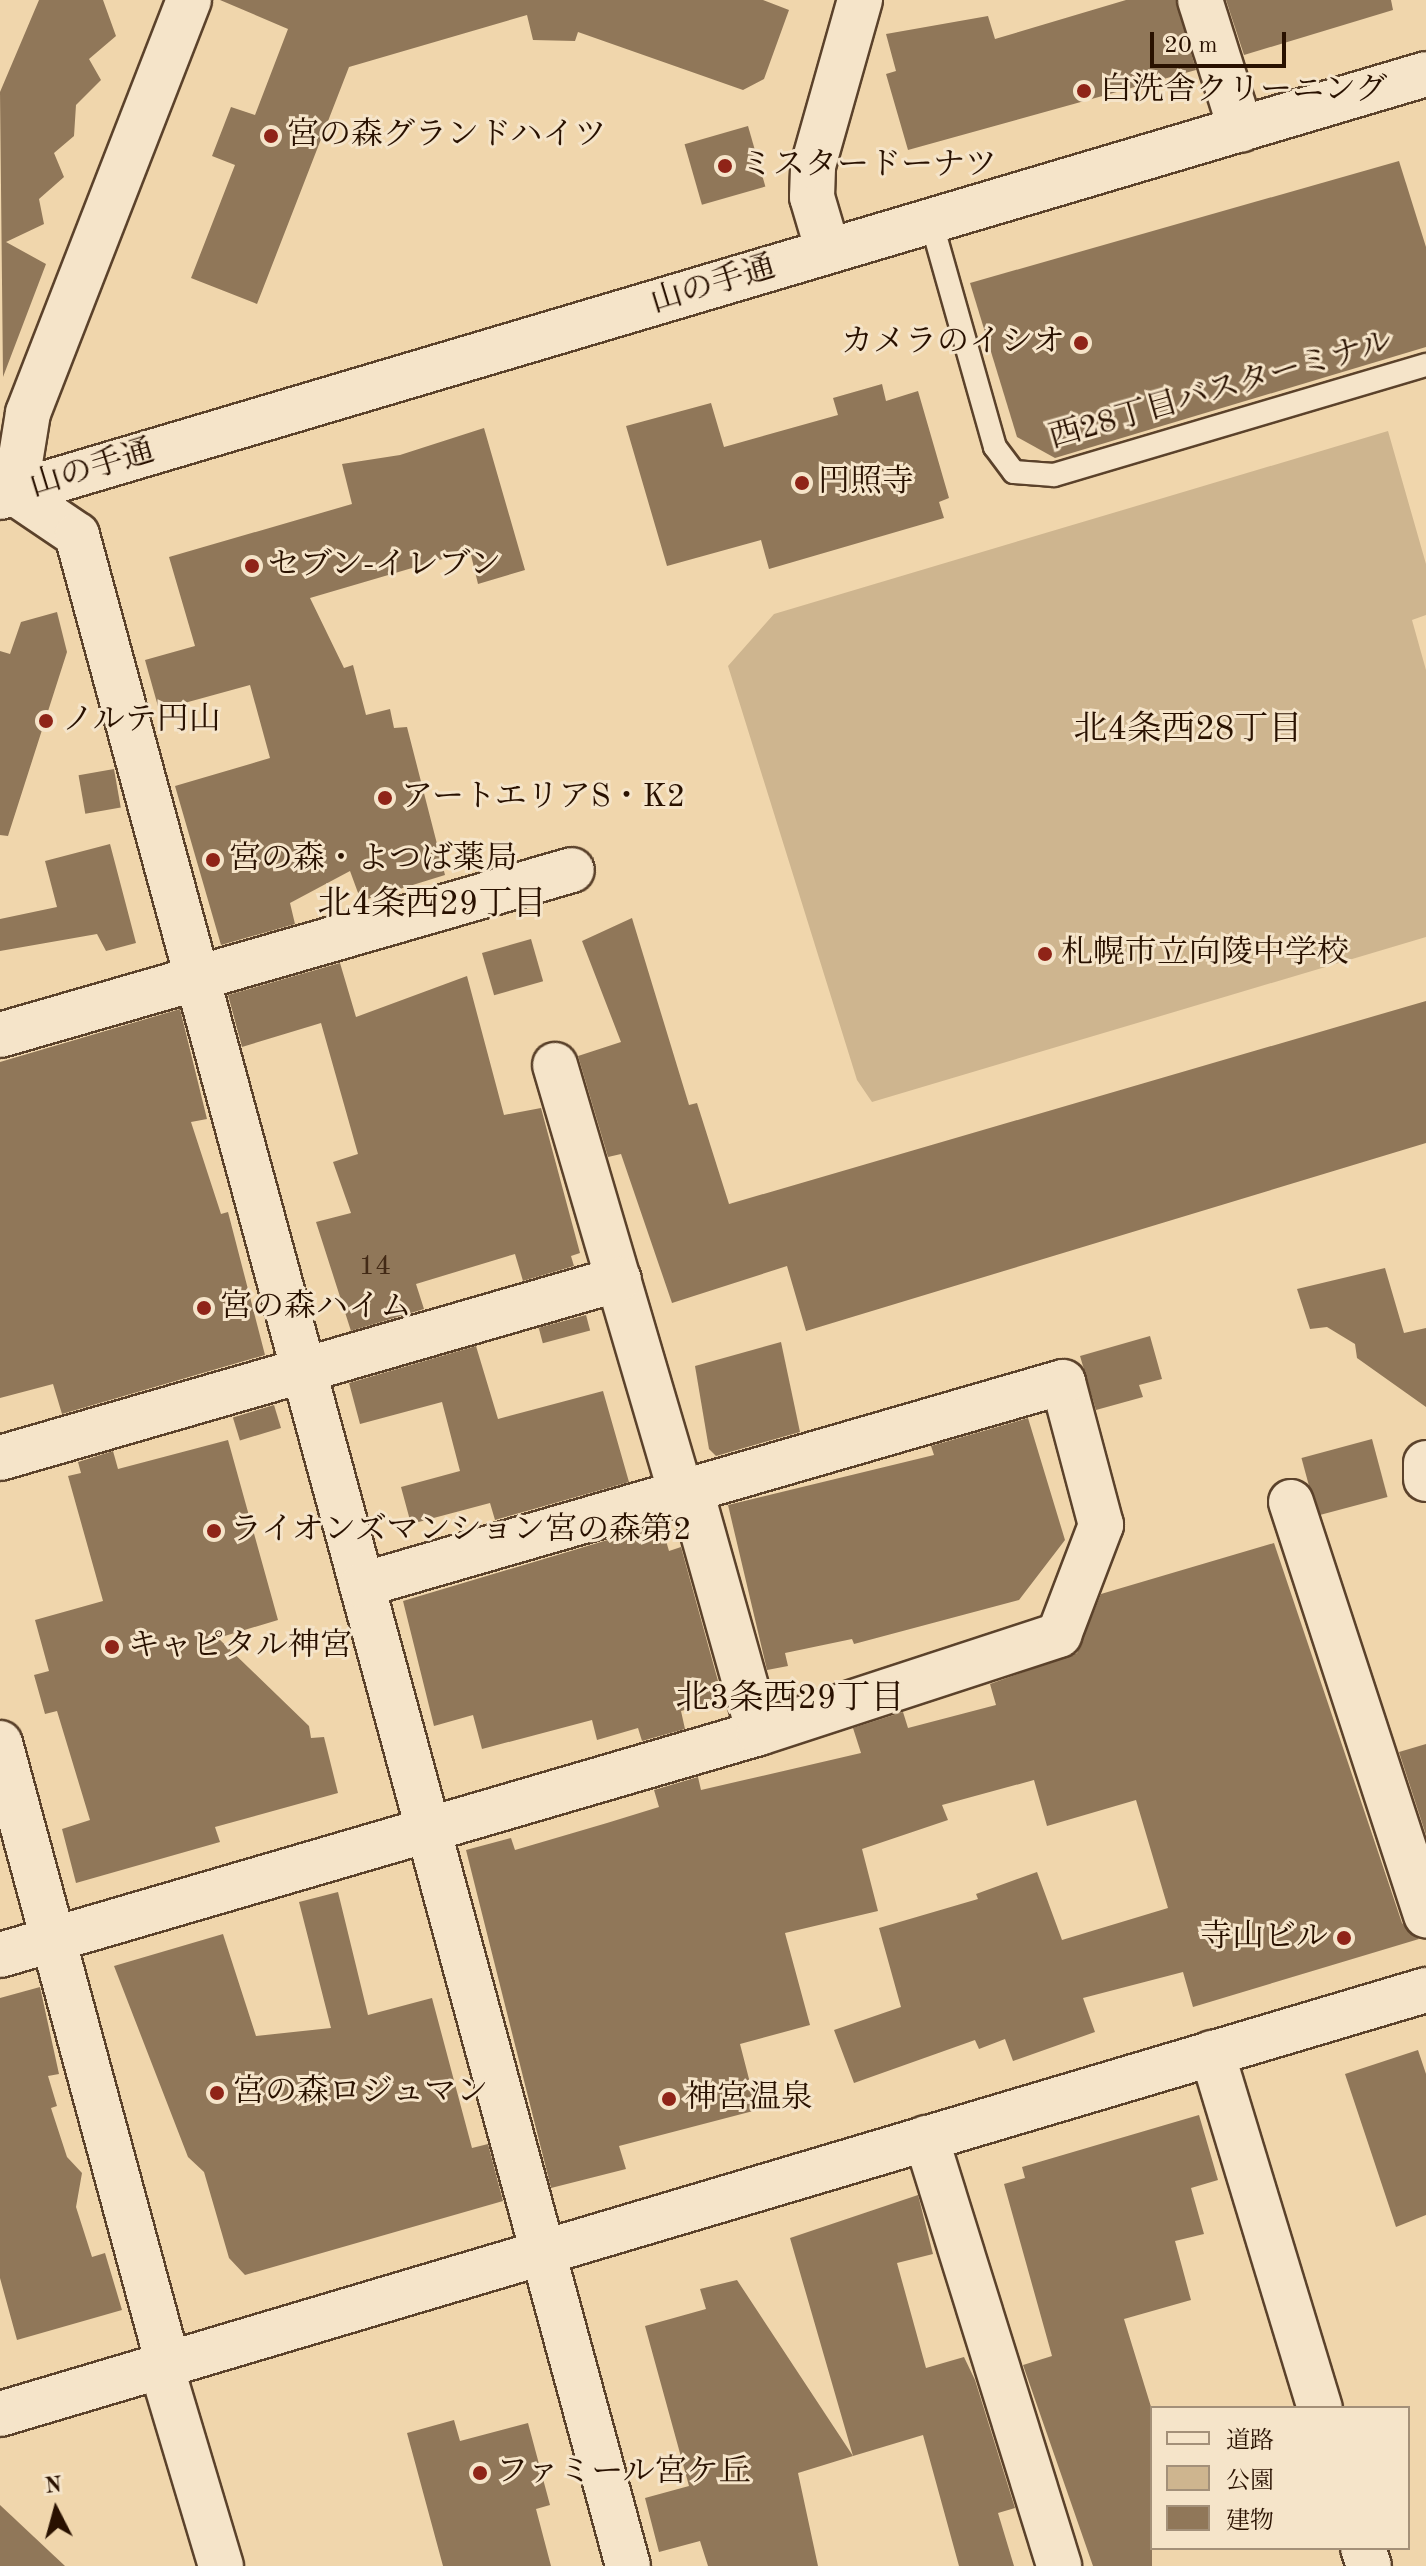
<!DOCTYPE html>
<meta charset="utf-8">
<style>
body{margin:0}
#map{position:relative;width:1426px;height:2566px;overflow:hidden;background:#f0d6ac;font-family:"Old Standard TT","Noto Serif JP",serif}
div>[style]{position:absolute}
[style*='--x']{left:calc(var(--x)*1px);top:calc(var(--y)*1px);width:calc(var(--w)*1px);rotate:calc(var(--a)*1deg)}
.green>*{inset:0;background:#ceb58f}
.building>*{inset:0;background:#907759;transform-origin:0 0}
.roads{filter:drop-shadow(2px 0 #5b422b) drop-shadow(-2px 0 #5b422b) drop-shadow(0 2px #5b422b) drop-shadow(0 -2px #5b422b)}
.service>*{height:22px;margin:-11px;padding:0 11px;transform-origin:11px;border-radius:11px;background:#f5e4c9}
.minor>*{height:44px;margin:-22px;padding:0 22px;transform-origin:22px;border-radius:22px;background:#f5e4c9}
.secondary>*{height:44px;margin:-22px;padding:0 22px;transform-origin:22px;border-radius:22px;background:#f5e4c9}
.dots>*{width:22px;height:22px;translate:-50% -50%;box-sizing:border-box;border:4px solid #f5e4c9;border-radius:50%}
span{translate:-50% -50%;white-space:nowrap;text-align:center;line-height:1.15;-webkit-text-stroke:6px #f5e4c9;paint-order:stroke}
.number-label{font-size:28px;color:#432a16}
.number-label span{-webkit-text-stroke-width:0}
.poi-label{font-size:32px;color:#291100}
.left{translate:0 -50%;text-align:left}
.right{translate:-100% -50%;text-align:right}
.street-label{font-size:32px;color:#291100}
.neighbourhood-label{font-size:34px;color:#291100}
.legend{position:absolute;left:1150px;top:2406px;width:260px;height:144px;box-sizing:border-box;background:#f5e4c9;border:2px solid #a39079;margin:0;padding:10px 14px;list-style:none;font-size:24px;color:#291100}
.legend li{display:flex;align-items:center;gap:16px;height:40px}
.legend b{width:40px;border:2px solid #a39079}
.north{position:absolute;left:16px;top:2470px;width:80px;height:80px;-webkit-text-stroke:6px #f5e4c9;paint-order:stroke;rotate:354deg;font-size:22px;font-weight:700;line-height:32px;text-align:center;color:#291100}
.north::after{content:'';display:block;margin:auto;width:28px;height:36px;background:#291100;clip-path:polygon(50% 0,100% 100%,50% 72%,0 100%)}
.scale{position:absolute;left:1150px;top:32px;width:136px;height:36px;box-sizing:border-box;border:4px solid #291100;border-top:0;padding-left:10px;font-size:24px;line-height:28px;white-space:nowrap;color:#291100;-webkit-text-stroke:6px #f5e4c9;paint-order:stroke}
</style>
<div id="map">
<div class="green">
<i style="clip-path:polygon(1388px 431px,1426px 564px,1426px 615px,1412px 620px,1426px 670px,1426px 937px,872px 1102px,857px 1080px,728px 666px,774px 614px)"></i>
</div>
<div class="building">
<i style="clip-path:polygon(39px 0,103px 0,116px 36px,89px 59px,101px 80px,76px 105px,74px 136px,54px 153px,64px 177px,39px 199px,44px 224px,6px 242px,46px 264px,3px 377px,0 92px)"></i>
<i style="clip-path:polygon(220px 0,763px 0,789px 10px,764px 79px,743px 90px,578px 32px,575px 41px,533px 40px,527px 15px,349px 67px,257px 304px,191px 278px,235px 165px,212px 156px,231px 107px,255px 115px,288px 29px)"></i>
<i style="clip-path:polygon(1126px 0,1176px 0,1196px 70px,908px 150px,886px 74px,896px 71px,886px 34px,988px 16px,995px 39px)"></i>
<i style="clip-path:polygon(1226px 0,1391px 0,1393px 10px,1244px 55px)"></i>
<i style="left:748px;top:126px;width:63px;height:66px;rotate:74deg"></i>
<i style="clip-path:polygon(1399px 161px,1426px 247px,1426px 347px,1055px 458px,1017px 437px,970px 283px)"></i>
<i style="clip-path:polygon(882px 384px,886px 401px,918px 391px,949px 498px,939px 502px,944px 518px,769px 569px,761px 540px,667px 566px,626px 426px,711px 403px,724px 447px,838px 415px,833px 398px)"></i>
<i style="clip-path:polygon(484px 428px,525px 570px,478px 584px,470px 551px,310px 598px,344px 668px,353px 665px,366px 715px,390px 709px,394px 728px,407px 727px,445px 875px,361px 901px,350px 871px,290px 903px,295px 924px,221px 945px,175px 786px,270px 758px,250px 685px,159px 710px,145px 660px,195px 646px,169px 557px,352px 504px,342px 464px,400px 455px)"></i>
<i style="clip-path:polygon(57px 612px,67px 652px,8px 836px,0 835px,0 651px,10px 654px,21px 622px)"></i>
<i style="left:114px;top:769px;width:39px;height:36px;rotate:80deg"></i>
<i style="clip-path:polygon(110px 844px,136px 943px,106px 951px,97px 934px,0 951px,0 919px,57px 907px,45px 861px)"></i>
<i style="clip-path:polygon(632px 918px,689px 1105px,697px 1103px,729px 1204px,1426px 1001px,1426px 1143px,806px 1331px,787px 1266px,672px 1303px,621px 1154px,608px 1157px,578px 1056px,621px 1042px,582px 941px)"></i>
<i style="left:531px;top:939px;width:44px;height:51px;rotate:74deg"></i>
<i style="clip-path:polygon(340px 963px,356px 1017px,467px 976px,504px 1115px,541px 1108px,580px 1253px,571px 1256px,574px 1266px,523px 1281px,515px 1254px,416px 1284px,424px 1309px,351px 1331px,316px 1222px,351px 1213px,333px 1162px,358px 1154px,321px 1023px,242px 1047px,228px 995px)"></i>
<i style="clip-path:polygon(180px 1009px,207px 1119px,191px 1122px,221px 1214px,228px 1212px,265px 1355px,62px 1414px,53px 1384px,0 1398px,0 1062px)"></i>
<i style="clip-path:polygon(1385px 1268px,1404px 1333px,1426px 1328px,1426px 1407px,1357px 1358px,1355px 1344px,1327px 1327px,1310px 1329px,1297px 1289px)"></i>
<i style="left:586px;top:1315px;width:16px;height:49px;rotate:75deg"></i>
<i style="clip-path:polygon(1150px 1336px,1162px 1379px,1139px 1385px,1143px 1397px,1096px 1410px,1080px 1356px)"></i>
<i style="clip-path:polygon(781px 1342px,800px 1432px,716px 1456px,709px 1449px,695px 1366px)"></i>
<i style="clip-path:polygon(476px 1346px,498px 1419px,603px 1391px,629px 1482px,495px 1520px,490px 1503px,411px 1524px,401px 1487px,460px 1471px,442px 1402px,360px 1424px,349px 1383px)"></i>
<i style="left:274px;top:1405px;width:24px;height:43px;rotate:73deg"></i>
<i style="clip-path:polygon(1028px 1418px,1065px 1540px,1019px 1600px,854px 1644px,852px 1639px,785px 1653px,788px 1666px,767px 1670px,728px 1505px,934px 1455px,931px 1446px)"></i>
<i style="left:1372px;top:1439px;width:60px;height:73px;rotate:75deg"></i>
<i style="clip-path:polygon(228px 1440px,278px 1620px,218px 1638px,309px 1726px,311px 1738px,324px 1737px,338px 1793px,215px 1827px,220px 1842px,76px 1883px,62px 1829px,90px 1820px,57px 1711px,45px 1714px,34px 1675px,49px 1671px,35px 1620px,103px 1601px,68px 1476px,81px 1473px,78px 1462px,113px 1451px,118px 1469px)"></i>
<i style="clip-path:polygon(661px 1524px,669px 1551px,681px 1547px,718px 1681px,711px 1683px,716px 1701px,681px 1711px,685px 1729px,642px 1741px,638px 1728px,597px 1740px,592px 1720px,482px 1749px,473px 1715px,434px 1726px,403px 1601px)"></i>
<i style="clip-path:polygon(1274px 1543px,1402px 1923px,1419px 1939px,1193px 2007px,1183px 1972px,1083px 1998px,1095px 2032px,1013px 2061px,1005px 2039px,979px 2049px,975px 2040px,854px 2083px,834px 2030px,901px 2007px,879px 1928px,978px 1899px,976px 1894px,1037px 1872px,1062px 1940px,1168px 1908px,1136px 1800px,1047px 1826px,1034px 1780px,942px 1805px,948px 1820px,862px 1849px,878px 1911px,785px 1933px,810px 2025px,740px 2044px,757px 2110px,619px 2146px,626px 2169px,551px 2188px,466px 1850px,511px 1838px,515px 1850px,607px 1823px,659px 1807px,654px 1790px,698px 1777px,701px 1790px,861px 1753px,853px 1728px,903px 1712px,908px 1728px,996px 1705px,990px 1684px,1077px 1653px,1101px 1594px)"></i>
<i style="clip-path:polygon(1426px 1744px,1426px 1835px,1399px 1752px)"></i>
<i style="clip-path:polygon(338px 1892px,368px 2015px,432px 1998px,472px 2148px,488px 2144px,503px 2201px,245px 2275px,229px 2258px,204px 2172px,188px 2157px,114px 1966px,223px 1934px,256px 2036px,331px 2028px,299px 1902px)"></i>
<i style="clip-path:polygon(40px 1987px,59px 2074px,48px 2076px,57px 2106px,51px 2108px,67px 2157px,82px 2173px,76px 2207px,92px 2257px,105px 2253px,122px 2310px,17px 2340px,0 2278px,0 1998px)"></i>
<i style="clip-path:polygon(1418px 2050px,1426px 2074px,1426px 2215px,1396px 2227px,1345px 2074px)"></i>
<i style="clip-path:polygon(1199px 2115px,1218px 2180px,1191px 2188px,1204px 2234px,1175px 2241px,1191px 2300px,1124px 2319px,1152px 2410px,1152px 2566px,1093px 2566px,1023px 2365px,1052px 2356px,1004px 2184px,1025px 2178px,1022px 2167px)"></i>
<i style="clip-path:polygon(918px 2195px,933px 2254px,897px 2263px,926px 2368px,964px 2357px,975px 2380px,1015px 2508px,998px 2513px,1014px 2566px,959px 2566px,923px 2435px,853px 2456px,790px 2238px)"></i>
<i style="clip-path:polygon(737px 2280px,853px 2456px,798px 2473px,818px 2566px,708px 2566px,700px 2541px,659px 2552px,645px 2498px,689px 2486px,645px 2326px,706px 2309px,700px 2289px)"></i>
<i style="clip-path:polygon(454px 2420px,460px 2441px,528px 2423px,550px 2505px,536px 2509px,551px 2566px,443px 2566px,407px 2433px)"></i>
<i style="clip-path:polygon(0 2505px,65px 2566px,0 2566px)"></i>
</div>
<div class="roads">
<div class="service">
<i style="--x:931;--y:221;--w:235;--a:74.2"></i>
<i style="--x:995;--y:447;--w:31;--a:53"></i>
<i style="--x:1014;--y:472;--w:40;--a:4.3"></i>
<i style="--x:1054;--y:475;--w:388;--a:-16.5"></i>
</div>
<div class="minor">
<i style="--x:189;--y:0;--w:443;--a:111.3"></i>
<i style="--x:28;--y:413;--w:81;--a:99.2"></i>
<i style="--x:15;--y:493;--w:75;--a:34.1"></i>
<i style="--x:77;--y:535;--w:2104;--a:74.82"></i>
<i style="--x:1200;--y:0;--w:136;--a:72.5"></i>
<i style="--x:828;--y:251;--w:56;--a:-106.5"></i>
<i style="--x:812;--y:197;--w:31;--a:-88"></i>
<i style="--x:813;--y:166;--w:173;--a:-74.2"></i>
<i style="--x:0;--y:1035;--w:595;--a:-16.09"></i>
<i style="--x:555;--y:1065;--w:446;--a:73.6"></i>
<i style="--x:0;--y:1458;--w:644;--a:-16.13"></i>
<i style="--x:1426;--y:1463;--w:16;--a:90"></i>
<i style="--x:691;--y:1491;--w:251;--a:74.3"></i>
<i style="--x:1291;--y:1502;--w:435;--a:71.9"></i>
<i style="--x:0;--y:1743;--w:643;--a:74.86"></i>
<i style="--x:0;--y:1955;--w:791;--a:-16.3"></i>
<i style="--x:759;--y:1733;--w:316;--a:-18.1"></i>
<i style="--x:1059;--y:1635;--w:118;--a:-69.1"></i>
<i style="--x:1101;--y:1525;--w:148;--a:-104.9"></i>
<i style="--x:1063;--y:1382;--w:730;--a:163.85"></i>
<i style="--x:1212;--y:2053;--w:371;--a:73.1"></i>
<i style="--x:926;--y:2138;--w:448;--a:72.7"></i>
<i style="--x:161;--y:2366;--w:209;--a:73.3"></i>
<i style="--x:0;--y:2414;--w:1488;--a:-16.56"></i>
<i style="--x:1363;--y:2548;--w:19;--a:72"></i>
</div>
<div class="secondary">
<i style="--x:0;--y:497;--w:1487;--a:-16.52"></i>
</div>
</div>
<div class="dots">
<i style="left:1084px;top:91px;background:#8f2418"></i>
<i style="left:271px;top:136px;background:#8f2418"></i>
<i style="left:725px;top:166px;background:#8f2418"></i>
<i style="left:1081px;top:343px;background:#8f2418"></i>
<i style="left:802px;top:483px;background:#8f2418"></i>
<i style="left:252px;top:566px;background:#8f2418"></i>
<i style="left:46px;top:721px;background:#8f2418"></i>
<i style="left:385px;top:798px;background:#8f2418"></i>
<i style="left:213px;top:860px;background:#8f2418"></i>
<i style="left:1045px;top:954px;background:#8f2418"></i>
<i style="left:204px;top:1308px;background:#8f2418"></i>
<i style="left:214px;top:1531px;background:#8f2418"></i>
<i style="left:112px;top:1647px;background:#8f2418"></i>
<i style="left:1344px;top:1938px;background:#8f2418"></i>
<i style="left:217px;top:2093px;background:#8f2418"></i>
<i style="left:669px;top:2099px;background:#8f2418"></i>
<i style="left:480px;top:2473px;background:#8f2418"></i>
</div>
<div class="number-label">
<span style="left:375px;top:1267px">14</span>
</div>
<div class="poi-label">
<span class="left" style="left:1100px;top:91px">白洗舎クリーニング</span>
<span class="left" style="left:287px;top:136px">宮の森グランドハイツ</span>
<span class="left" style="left:741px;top:166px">ミスタードーナツ</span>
<span class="right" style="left:1065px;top:343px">カメラのイシオ</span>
<span class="left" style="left:818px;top:483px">円照寺</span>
<span class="left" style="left:268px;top:566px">セブン-イレブン</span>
<span class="left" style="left:62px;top:721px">ノルテ円山</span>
<span class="left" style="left:401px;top:798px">アートエリアS・K2</span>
<span class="left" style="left:229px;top:860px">宮の森・よつば薬局</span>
<span class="left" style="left:1061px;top:954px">札幌市立向陵中学校</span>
<span class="left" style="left:220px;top:1308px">宮の森ハイム</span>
<span class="left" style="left:230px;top:1531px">ライオンズマンション宮の森第2</span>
<span class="left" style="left:128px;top:1647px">キャピタル神宮</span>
<span class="right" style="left:1328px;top:1938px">寺山ビル</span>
<span class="left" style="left:233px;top:2093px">宮の森ロジュマン</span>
<span class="left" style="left:685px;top:2099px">神宮温泉</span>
<span class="left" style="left:496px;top:2473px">ファミール宮ケ丘</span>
</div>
<div class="street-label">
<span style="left:713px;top:286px;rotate:-17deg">山の手通</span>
<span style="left:1221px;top:391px;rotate:-16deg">西28丁目バスターミナル</span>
<span style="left:92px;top:470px;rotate:-17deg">山の手通</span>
</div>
<div class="neighbourhood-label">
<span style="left:1188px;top:731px">北4条西28丁目</span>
<span style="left:432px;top:906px">北4条西29丁目</span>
<span style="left:790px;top:1700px">北3条西29丁目</span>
</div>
<ul class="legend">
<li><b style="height:10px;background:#f5e4c9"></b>道路</li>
<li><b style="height:22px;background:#ceb58f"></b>公園</li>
<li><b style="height:22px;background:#907759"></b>建物</li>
</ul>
<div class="north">N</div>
<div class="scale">20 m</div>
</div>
